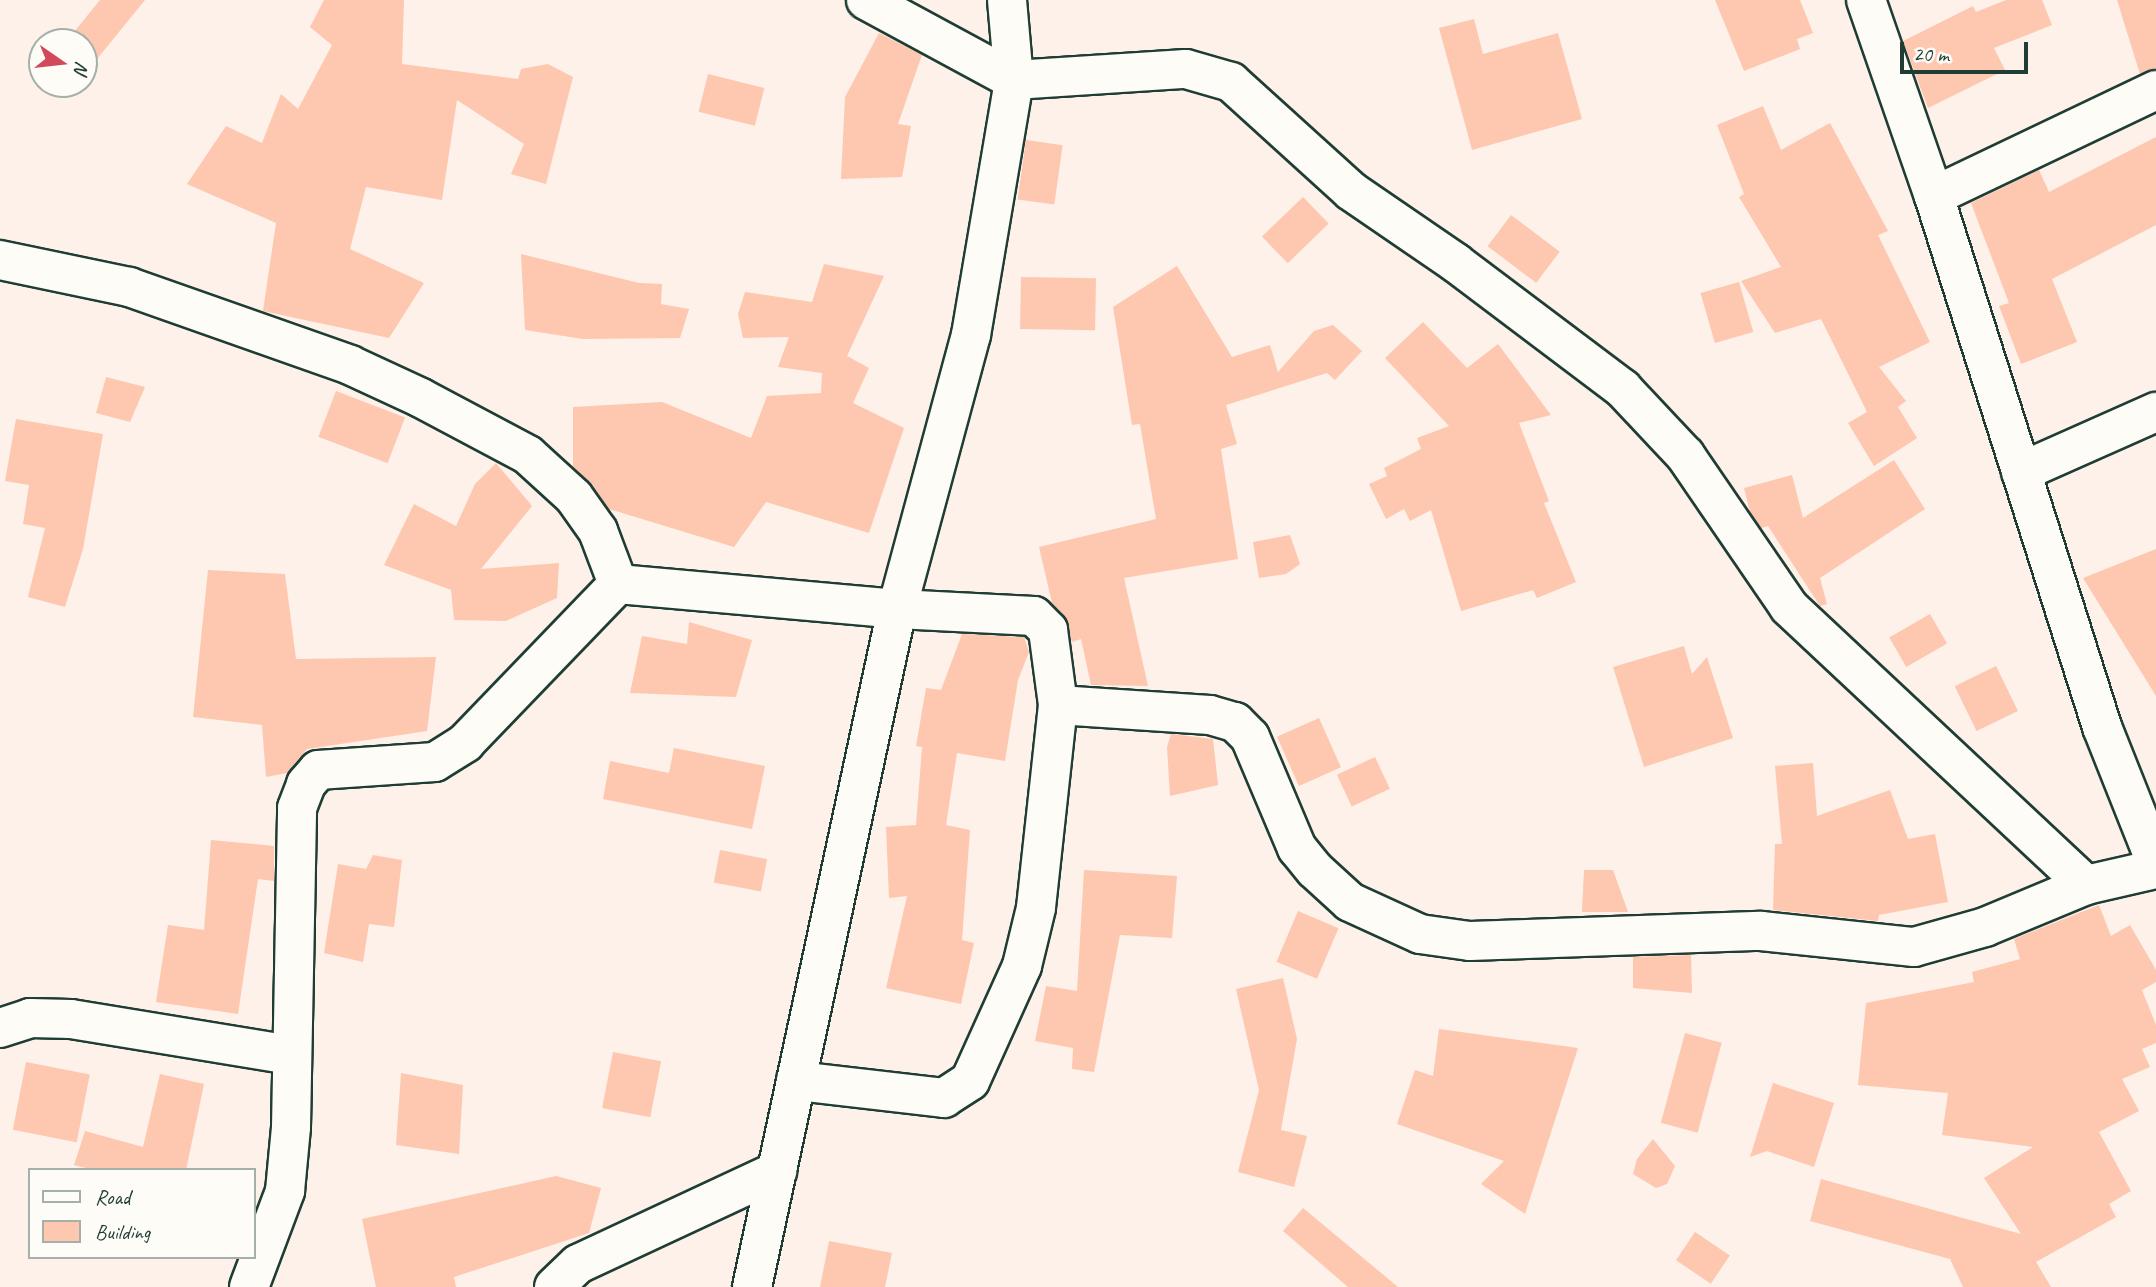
<!DOCTYPE html>
<style>
body{margin:0}
#map{position:relative;width:2156px;height:1287px;overflow:hidden;background:#fdf1e9;font-family:Caveat,sans-serif}
div>[style]{position:absolute}
[style*='--x']{left:calc(var(--x)*1px);top:calc(var(--y)*1px);width:calc(var(--w)*1px);rotate:calc(var(--a)*1deg)}
.building>*{inset:0;background:#fec7b0;transform-origin:0 0}
.roads{filter:drop-shadow(2px 0 #1f3d34) drop-shadow(-2px 0 #1f3d34) drop-shadow(0 2px #1f3d34) drop-shadow(0 -2px #1f3d34)}
.minor>*{height:38px;margin:-19px;padding:0 19px;transform-origin:19px;border-radius:19px;background:#fdfcf7}
span{translate:-50% -50%;white-space:nowrap;text-align:center;line-height:1.15;-webkit-text-stroke:5px #fdfcf7;paint-order:stroke}
.legend{position:absolute;left:28px;top:1168px;width:228px;height:91px;box-sizing:border-box;background:#fdfcf7;border:2px solid #a4b0a9;margin:0;padding:9px 12px;list-style:none;font-size:21px;color:#1f3d34}
.legend li{display:flex;align-items:center;gap:14px;height:35px}
.legend b{width:35px;border:2px solid #a4b0a9}
.north{position:absolute;left:28px;top:28px;width:70px;height:70px;box-sizing:border-box;background:#fdfcf7;border:2px solid #a4b0a9;border-radius:50%;rotate:104deg;font-size:19px;font-weight:700;line-height:28px;text-align:center;color:#1f3d34}
.north::after{content:'';display:block;margin:auto;width:24px;height:32px;background:#d1495b;clip-path:polygon(50% 0,100% 100%,50% 72%,0 100%)}
.scale{position:absolute;left:1900px;top:42px;width:128px;height:32px;box-sizing:border-box;border:4px solid #1f3d34;border-top:0;padding-left:9px;font-size:21px;line-height:24px;white-space:nowrap;color:#1f3d34;-webkit-text-stroke:5px #fdfcf7;paint-order:stroke}
</style>
<div id="map">
<div class="building">
<i style="clip-path:polygon(100px 0,145px 0,84px 75px,84px 42px,66px 42px)"></i>
<i style="clip-path:polygon(324px 0,404px 0,402px 64px,518px 79px,521px 69px,548px 64px,573px 77px,546px 184px,511px 174px,524px 144px,457px 100px,442px 200px,366px 187px,350px 249px,424px 283px,389px 338px,263px 311px,276px 223px,187px 184px,226px 126px,262px 143px,281px 94px,298px 109px,332px 45px,310px 27px)"></i>
<i style="clip-path:polygon(1715px 0,1800px 0,1813px 33px,1797px 39px,1800px 49px,1744px 71px)"></i>
<i style="clip-path:polygon(2006px 0,2042px 0,2052px 25px,1994px 48px,2005px 70px,1928px 108px,1903px 41px,1973px 6px,1976px 12px)"></i>
<i style="clip-path:polygon(2117px 0,2156px 0,2156px 68px,2140px 74px)"></i>
<i style="clip-path:polygon(1474px 19px,1483px 54px,1558px 33px,1582px 119px,1472px 150px,1439px 28px)"></i>
<i style="clip-path:polygon(879px 33px,922px 55px,898px 124px,911px 126px,902px 177px,841px 179px,845px 97px)"></i>
<i style="left:708px;top:74px;width:58px;height:39px;rotate:14deg"></i>
<i style="clip-path:polygon(1763px 106px,1781px 150px,1830px 123px,1888px 231px,1878px 235px,1930px 342px,1879px 367px,1906px 401px,1898px 407px,1917px 438px,1874px 466px,1848px 423px,1867px 412px,1821px 319px,1775px 333px,1741px 281px,1781px 267px,1739px 197px,1744px 194px,1717px 125px)"></i>
<i style="clip-path:polygon(2156px 137px,2156px 225px,2052px 279px,2077px 342px,2021px 364px,1999px 306px,2009px 303px,1971px 203px,2039px 170px,2049px 192px)"></i>
<i style="left:1026px;top:140px;width:37px;height:60px;rotate:8deg"></i>
<i style="left:1303px;top:197px;width:37px;height:57px;rotate:46deg"></i>
<i style="left:1511px;top:215px;width:61px;height:39px;rotate:37deg"></i>
<i style="clip-path:polygon(521px 254px,639px 283px,662px 284px,661px 304px,689px 309px,680px 338px,583px 339px,525px 330px)"></i>
<i style="clip-path:polygon(824px 264px,884px 276px,847px 356px,869px 368px,853px 403px,904px 428px,869px 533px,766px 502px,734px 547px,609px 509px,573px 466px,573px 407px,662px 402px,751px 438px,767px 396px,821px 393px,822px 373px,778px 367px,789px 337px,743px 338px,738px 314px,745px 292px,812px 302px)"></i>
<i style="clip-path:polygon(1177px 266px,1232px 357px,1270px 345px,1278px 372px,1314px 331px,1333px 325px,1362px 351px,1335px 380px,1327px 373px,1226px 405px,1237px 444px,1221px 449px,1238px 559px,1124px 578px,1148px 686px,1091px 685px,1081px 639px,1072px 642px,1064px 615px,1052px 603px,1039px 547px,1156px 519px,1140px 424px,1132px 425px,1113px 307px)"></i>
<i style="left:1021px;top:277px;width:75px;height:52px;rotate:1deg"></i>
<i style="left:1739px;top:282px;width:52px;height:40px;rotate:74deg"></i>
<i style="clip-path:polygon(1423px 322px,1467px 368px,1498px 344px,1551px 415px,1519px 423px,1549px 501px,1544px 503px,1576px 582px,1537px 598px,1533px 590px,1461px 611px,1431px 510px,1410px 521px,1404px 509px,1386px 519px,1369px 484px,1387px 476px,1384px 468px,1421px 449px,1417px 438px,1449px 426px,1385px 358px)"></i>
<i style="clip-path:polygon(106px 377px,145px 387px,130px 422px,96px 413px)"></i>
<i style="left:336px;top:391px;width:74px;height:49px;rotate:21deg"></i>
<i style="clip-path:polygon(16px 419px,103px 434px,83px 549px,65px 607px,28px 597px,45px 528px,23px 524px,29px 485px,5px 481px)"></i>
<i style="clip-path:polygon(1894px 460px,1925px 509px,1820px 578px,1827px 604px,1820px 606px,1768px 526px,1761px 528px,1750px 512px,1744px 488px,1792px 475px,1803px 518px)"></i>
<i style="clip-path:polygon(496px 463px,532px 506px,481px 569px,559px 563px,557px 598px,506px 621px,454px 620px,451px 590px,384px 565px,414px 504px,456px 526px,475px 484px)"></i>
<i style="clip-path:polygon(1290px 535px,1300px 564px,1286px 574px,1259px 578px,1253px 542px)"></i>
<i style="clip-path:polygon(2156px 549px,2156px 696px,2083px 578px)"></i>
<i style="clip-path:polygon(208px 570px,285px 574px,296px 659px,436px 657px,427px 731px,307px 749px,287px 773px,266px 777px,262px 725px,193px 717px)"></i>
<i style="left:1930px;top:614px;width:34px;height:47px;rotate:60deg"></i>
<i style="clip-path:polygon(689px 622px,752px 640px,736px 697px,630px 693px,642px 636px,687px 644px)"></i>
<i style="clip-path:polygon(962px 634px,1024px 637px,1029px 652px,1018px 680px,1005px 761px,957px 753px,946px 825px,970px 830px,962px 940px,974px 943px,961px 1004px,886px 988px,907px 896px,889px 898px,886px 827px,916px 825px,922px 747px,916px 746px,926px 688px,941px 690px)"></i>
<i style="clip-path:polygon(1684px 646px,1692px 674px,1707px 657px,1733px 738px,1644px 767px,1613px 667px)"></i>
<i style="left:1996px;top:666px;width:50px;height:46px;rotate:64deg"></i>
<i style="left:1319px;top:718px;width:54px;height:46px;rotate:66deg"></i>
<i style="clip-path:polygon(1171px 734px,1213px 739px,1218px 785px,1170px 796px,1167px 747px)"></i>
<i style="clip-path:polygon(674px 748px,765px 766px,752px 829px,603px 799px,610px 761px,669px 773px)"></i>
<i style="left:1375px;top:757px;width:35px;height:42px;rotate:65deg"></i>
<i style="clip-path:polygon(1813px 763px,1817px 816px,1890px 790px,1908px 839px,1935px 834px,1948px 902px,1879px 915px,1878px 921px,1773px 910px,1775px 844px,1782px 844px,1775px 766px)"></i>
<i style="clip-path:polygon(211px 840px,274px 846px,274px 881px,258px 879px,238px 1014px,156px 1002px,168px 925px,204px 930px)"></i>
<i style="left:720px;top:850px;width:48px;height:33px;rotate:11deg"></i>
<i style="clip-path:polygon(373px 855px,402px 860px,394px 927px,369px 924px,363px 962px,324px 953px,338px 864px,366px 869px)"></i>
<i style="clip-path:polygon(1084px 870px,1177px 876px,1172px 938px,1120px 935px,1094px 1072px,1072px 1069px,1073px 1048px,1035px 1041px,1046px 986px,1077px 991px)"></i>
<i style="clip-path:polygon(1584px 870px,1613px 870px,1628px 912px,1582px 912px)"></i>
<i style="clip-path:polygon(2099px 905px,2111px 936px,2130px 925px,2156px 970px,2156px 982px,2142px 990px,2156px 1025px,2156px 1043px,2142px 1049px,2150px 1067px,2122px 1079px,2139px 1111px,2099px 1132px,2131px 1191px,2109px 1204px,2116px 1217px,2036px 1262px,2051px 1287px,1963px 1287px,1950px 1259px,1810px 1221px,1821px 1179px,2021px 1234px,1984px 1178px,2033px 1147px,1942px 1135px,1948px 1093px,1858px 1085px,1866px 1003px,1974px 982px,1972px 972px,2020px 959px,2014px 939px)"></i>
<i style="left:1298px;top:911px;width:44px;height:55px;rotate:23deg"></i>
<i style="clip-path:polygon(1691px 955px,1692px 993px,1633px 988px,1633px 957px)"></i>
<i style="clip-path:polygon(1283px 978px,1297px 1039px,1281px 1130px,1307px 1136px,1294px 1187px,1238px 1172px,1259px 1090px,1236px 989px)"></i>
<i style="clip-path:polygon(1439px 1029px,1578px 1048px,1525px 1214px,1481px 1184px,1504px 1161px,1397px 1124px,1415px 1070px,1433px 1076px)"></i>
<i style="left:1685px;top:1033px;width:38px;height:93px;rotate:15deg"></i>
<i style="left:613px;top:1052px;width:49px;height:57px;rotate:11deg"></i>
<i style="left:26px;top:1062px;width:65px;height:69px;rotate:11deg"></i>
<i style="clip-path:polygon(401px 1073px,463px 1085px,459px 1154px,396px 1145px)"></i>
<i style="clip-path:polygon(160px 1074px,204px 1084px,186px 1170px,94px 1170px,74px 1165px,85px 1131px,143px 1147px)"></i>
<i style="clip-path:polygon(1773px 1083px,1834px 1103px,1814px 1167px,1767px 1151px,1750px 1157px)"></i>
<i style="clip-path:polygon(1653px 1139px,1675px 1166px,1667px 1184px,1656px 1188px,1633px 1174px,1637px 1159px)"></i>
<i style="clip-path:polygon(556px 1176px,601px 1188px,589px 1233px,454px 1277px,456px 1287px,376px 1287px,362px 1219px)"></i>
<i style="clip-path:polygon(1303px 1208px,1398px 1287px,1348px 1287px,1283px 1231px)"></i>
<i style="left:1695px;top:1232px;width:42px;height:34px;rotate:34deg"></i>
<i style="clip-path:polygon(829px 1241px,892px 1253px,885px 1287px,820px 1287px)"></i>
</div>
<div class="roads">
<div class="minor">
<i style="--x:866;--y:0;--w:168;--a:28.4"></i>
<i style="--x:1014;--y:80;--w:172;--a:-3.7"></i>
<i style="--x:1186;--y:69;--w:47;--a:16.1"></i>
<i style="--x:1231;--y:82;--w:162;--a:42.2"></i>
<i style="--x:1351;--y:191;--w:127;--a:34.4"></i>
<i style="--x:1456;--y:263;--w:209;--a:37"></i>
<i style="--x:1623;--y:389;--w:91;--a:46.8"></i>
<i style="--x:1685;--y:455;--w:184;--a:55.6"></i>
<i style="--x:1789;--y:607;--w:407;--a:43.1"></i>
<i style="--x:1866;--y:0;--w:207;--a:70.9"></i>
<i style="--x:1934;--y:196;--w:557;--a:72.44"></i>
<i style="--x:2102;--y:727;--w:146;--a:68.3"></i>
<i style="--x:1934;--y:196;--w:246;--a:-25.5"></i>
<i style="--x:0;--y:260;--w:132;--a:11.8"></i>
<i style="--x:129;--y:287;--w:234;--a:19.4"></i>
<i style="--x:350;--y:365;--w:78;--a:24.9"></i>
<i style="--x:421;--y:398;--w:121;--a:28"></i>
<i style="--x:528;--y:455;--w:62;--a:42.4"></i>
<i style="--x:574;--y:497;--w:42;--a:54.8"></i>
<i style="--x:598;--y:531;--w:57;--a:69.3"></i>
<i style="--x:2021;--y:472;--w:148;--a:-24"></i>
<i style="--x:618;--y:584;--w:280;--a:5.1"></i>
<i style="--x:897;--y:609;--w:137;--a:2.9"></i>
<i style="--x:1034;--y:616;--w:20;--a:45"></i>
<i style="--x:1048;--y:630;--w:76;--a:82.4"></i>
<i style="--x:1058;--y:705;--w:204;--a:96.2"></i>
<i style="--x:1036;--y:908;--w:60;--a:103.6"></i>
<i style="--x:1022;--y:966;--w:126;--a:114.3"></i>
<i style="--x:970;--y:1081;--w:31;--a:147"></i>
<i style="--x:944;--y:1098;--w:149;--a:-173.4"></i>
<i style="--x:1058;--y:705;--w:152;--a:3.8"></i>
<i style="--x:1210;--y:715;--w:26;--a:16"></i>
<i style="--x:1235;--y:722;--w:21;--a:45"></i>
<i style="--x:1250;--y:737;--w:121;--a:67.1"></i>
<i style="--x:1297;--y:848;--w:28;--a:51"></i>
<i style="--x:1315;--y:870;--w:47;--a:42.4"></i>
<i style="--x:1350;--y:902;--w:77;--a:24.6"></i>
<i style="--x:1420;--y:934;--w:50;--a:8"></i>
<i style="--x:1470;--y:941;--w:291;--a:-2"></i>
<i style="--x:1761;--y:931;--w:154;--a:6"></i>
<i style="--x:1914;--y:947;--w:74;--a:-15.7"></i>
<i style="--x:1985;--y:927;--w:109;--a:-22.6"></i>
<i style="--x:2086;--y:885;--w:72;--a:-12.9"></i>
<i style="--x:0;--y:1028;--w:32;--a:-18"></i>
<i style="--x:30;--y:1018;--w:41;--a:1.4"></i>
<i style="--x:71;--y:1019;--w:224;--a:9.3"></i>
<i style="--x:249;--y:1287;--w:103;--a:-69.4"></i>
<i style="--x:285;--y:1191;--w:64;--a:-84.6"></i>
<i style="--x:291;--y:1127;--w:319;--a:-88.9"></i>
<i style="--x:297;--y:808;--w:26;--a:-69"></i>
<i style="--x:306;--y:784;--w:18;--a:-49"></i>
<i style="--x:318;--y:770;--w:117;--a:-3.9"></i>
<i style="--x:435;--y:762;--w:36;--a:-32"></i>
<i style="--x:465;--y:743;--w:221;--a:-46.1"></i>
<i style="--x:554;--y:1287;--w:33;--a:-44"></i>
<i style="--x:578;--y:1264;--w:220;--a:-25"></i>
<i style="--x:752;--y:1287;--w:693;--a:-77.93"></i>
<i style="--x:897;--y:609;--w:284;--a:-74.9"></i>
<i style="--x:971;--y:335;--w:259;--a:-80.4"></i>
<i style="--x:1014;--y:80;--w:80;--a:-95"></i>
</div>
</div>
<ul class="legend">
<li><b style="height:9px;background:#fdfcf7"></b>Road</li>
<li><b style="height:19px;background:#fec7b0"></b>Building</li>
</ul>
<div class="north">N</div>
<div class="scale">20 m</div>
</div>
